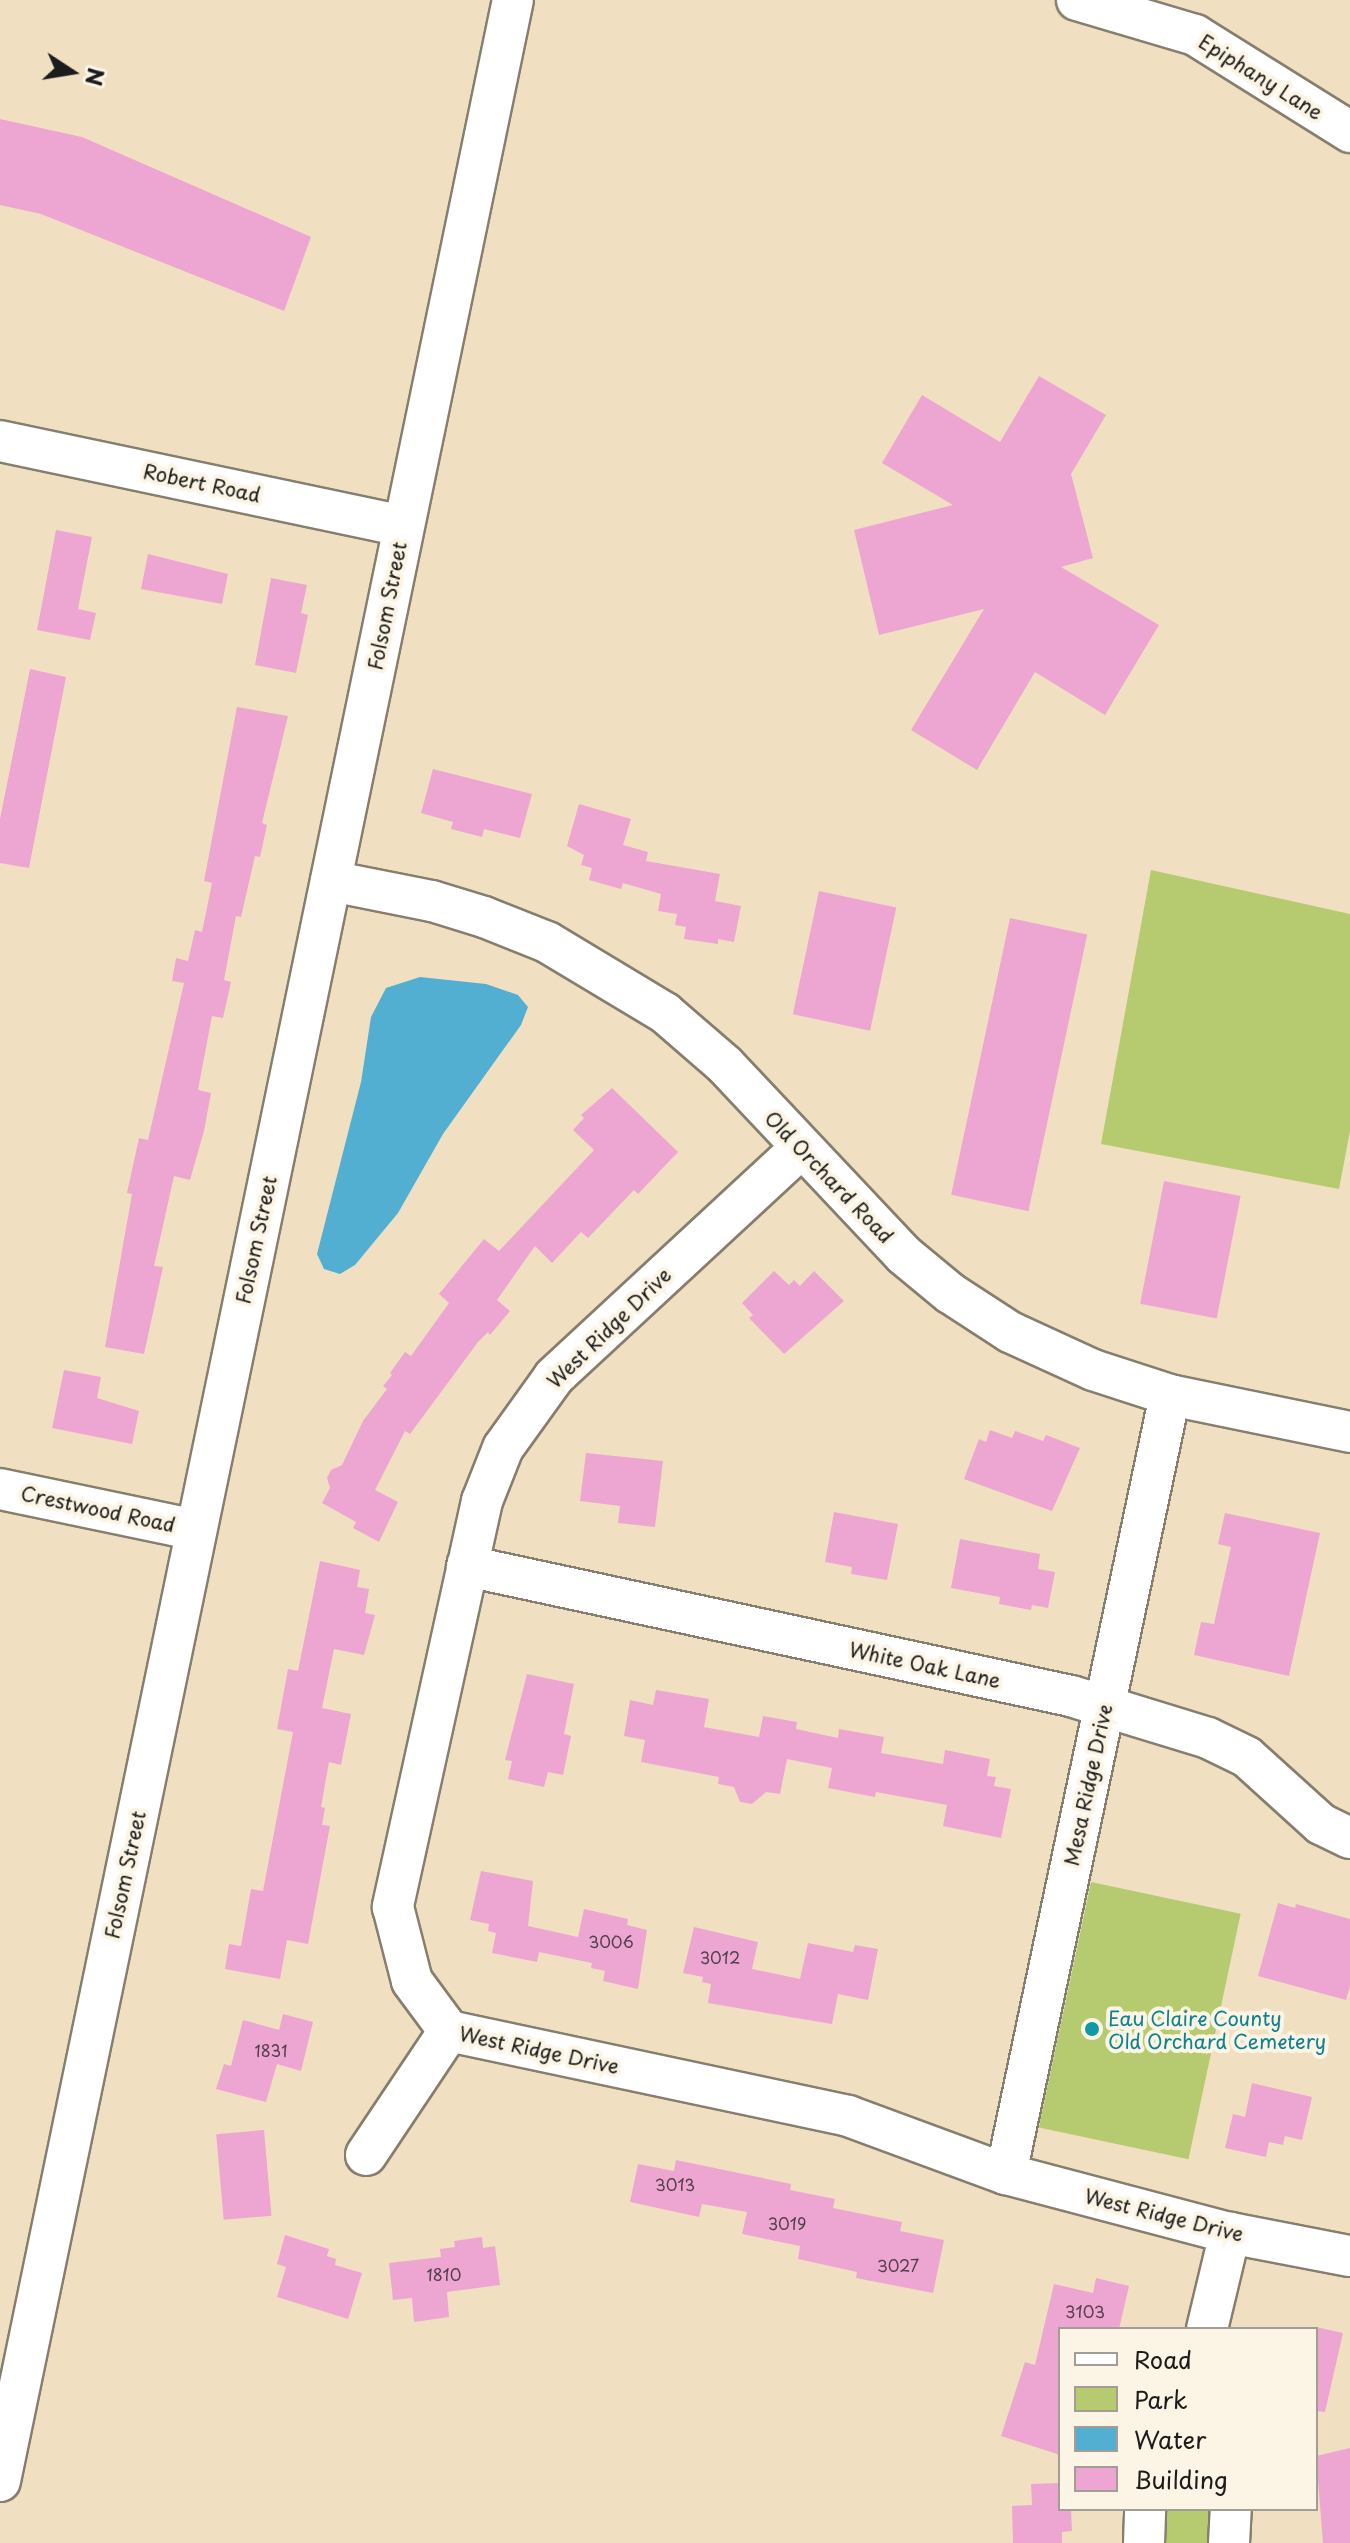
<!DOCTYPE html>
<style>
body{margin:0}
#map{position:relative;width:1350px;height:2543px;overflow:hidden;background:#f0e0c1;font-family:"Playpen Sans",sans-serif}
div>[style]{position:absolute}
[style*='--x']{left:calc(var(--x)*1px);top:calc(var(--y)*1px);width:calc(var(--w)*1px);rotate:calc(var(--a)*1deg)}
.green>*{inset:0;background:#b6cb6f;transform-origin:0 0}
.water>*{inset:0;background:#53afd1}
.building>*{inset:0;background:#eda6d1;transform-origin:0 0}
.roads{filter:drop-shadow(2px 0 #867e6e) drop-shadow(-2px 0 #867e6e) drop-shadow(0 2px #867e6e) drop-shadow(0 -2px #867e6e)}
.minor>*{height:40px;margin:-20px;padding:0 20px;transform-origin:20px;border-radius:20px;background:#fff}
.dots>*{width:22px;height:22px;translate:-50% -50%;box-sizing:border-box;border:4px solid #fcf5e5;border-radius:50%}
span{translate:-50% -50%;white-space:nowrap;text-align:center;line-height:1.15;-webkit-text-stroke:8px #fcf5e5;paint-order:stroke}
.number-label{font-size:16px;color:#503e49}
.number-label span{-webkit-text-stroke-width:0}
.street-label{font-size:20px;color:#1c1c1c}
.culture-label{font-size:20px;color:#0d838f}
.left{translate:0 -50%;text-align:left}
.legend{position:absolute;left:1058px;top:2327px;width:260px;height:184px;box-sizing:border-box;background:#fcf5e5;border:2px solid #a29e95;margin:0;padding:10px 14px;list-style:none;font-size:24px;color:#1c1c1c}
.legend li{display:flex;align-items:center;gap:16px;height:40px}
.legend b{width:40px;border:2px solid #a29e95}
.north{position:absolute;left:32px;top:32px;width:80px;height:80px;-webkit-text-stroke:6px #fcf5e5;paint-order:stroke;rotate:102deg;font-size:22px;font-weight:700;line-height:32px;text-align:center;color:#1c1c1c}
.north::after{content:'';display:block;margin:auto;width:28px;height:36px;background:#1c1c1c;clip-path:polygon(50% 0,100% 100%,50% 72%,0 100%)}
</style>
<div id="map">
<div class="green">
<i style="clip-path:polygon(1151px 870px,1350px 914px,1350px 1131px,1339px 1189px,1101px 1144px)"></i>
<i style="left:1091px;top:1882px;width:153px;height:251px;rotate:12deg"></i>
<i style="left:1156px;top:2509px;width:64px;height:34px"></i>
</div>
<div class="water">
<i style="clip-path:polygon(420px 977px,486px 984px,518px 995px,528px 1007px,521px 1025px,443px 1134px,398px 1213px,355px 1265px,340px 1274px,324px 1269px,317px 1254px,361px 1082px,371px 1017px,386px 988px)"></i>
</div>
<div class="building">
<i style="clip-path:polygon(0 119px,82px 137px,311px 237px,284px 311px,41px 214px,0 205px)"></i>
<i style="clip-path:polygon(1039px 376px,1106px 415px,1071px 474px,1093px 558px,1061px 567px,1159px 625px,1105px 715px,1035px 672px,977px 770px,911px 730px,984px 609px,879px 635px,854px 530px,953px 505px,882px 463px,922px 395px,1000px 442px)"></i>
<i style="clip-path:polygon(56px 530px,92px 537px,78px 609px,96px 613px,90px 640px,37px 630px)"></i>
<i style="clip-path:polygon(148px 554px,228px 574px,222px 604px,141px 589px)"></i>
<i style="clip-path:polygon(271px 578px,307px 585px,301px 613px,308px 615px,296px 673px,255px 665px)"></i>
<i style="clip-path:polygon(30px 669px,66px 677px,29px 868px,0 863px,0 819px)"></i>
<i style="clip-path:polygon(237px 707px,288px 716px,262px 823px,267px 825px,260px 857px,255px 856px,241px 917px,236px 916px,224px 980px,231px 982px,223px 1018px,212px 1016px,198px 1090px,211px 1093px,204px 1131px,190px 1180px,174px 1176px,154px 1266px,163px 1267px,144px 1354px,105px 1347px,132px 1194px,127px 1193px,139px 1138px,148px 1140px,184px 983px,172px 981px,176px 958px,188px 961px,195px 930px,202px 932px,212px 883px,204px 881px)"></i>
<i style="clip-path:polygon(433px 769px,532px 794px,520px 838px,484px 829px,482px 837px,451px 829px,453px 822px,421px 813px)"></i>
<i style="clip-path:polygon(579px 804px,631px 819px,623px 845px,648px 852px,646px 861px,720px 874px,715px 901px,741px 906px,734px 942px,718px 939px,718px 944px,684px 939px,686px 927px,675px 925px,677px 914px,658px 911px,661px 894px,623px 883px,621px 889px,589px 880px,592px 868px,581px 865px,584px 855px,567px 846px)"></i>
<i style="left:819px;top:891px;width:79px;height:126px;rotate:12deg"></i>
<i style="left:1010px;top:918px;width:79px;height:283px;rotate:12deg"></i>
<i style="clip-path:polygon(612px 1088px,678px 1152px,638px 1194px,634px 1190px,588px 1238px,581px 1232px,552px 1263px,535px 1246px,497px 1300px,510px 1311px,490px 1335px,488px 1332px,478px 1342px,410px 1434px,405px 1431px,375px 1490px,398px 1502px,379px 1542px,353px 1528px,356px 1522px,322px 1503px,330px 1488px,327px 1478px,331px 1470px,342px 1465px,363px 1421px,387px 1389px,383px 1386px,392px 1375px,390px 1373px,405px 1352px,411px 1356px,449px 1303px,439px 1294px,484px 1239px,499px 1251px,594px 1150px,573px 1130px,584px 1118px,581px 1115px)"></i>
<i style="left:1164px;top:1181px;width:78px;height:125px;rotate:11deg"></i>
<i style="clip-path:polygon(774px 1271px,789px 1285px,794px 1280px,800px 1286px,814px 1271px,844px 1301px,784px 1354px,749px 1318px,753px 1315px,742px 1303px)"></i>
<i style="clip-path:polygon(64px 1370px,101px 1377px,97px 1398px,139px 1411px,132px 1444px,52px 1428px)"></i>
<i style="clip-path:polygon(990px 1430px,1012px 1438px,1015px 1431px,1043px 1441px,1046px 1435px,1080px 1448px,1052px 1511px,964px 1479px,979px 1439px,986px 1442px)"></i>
<i style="clip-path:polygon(586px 1453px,663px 1461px,655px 1527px,618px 1523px,620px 1506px,580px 1501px)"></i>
<i style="clip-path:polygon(834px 1512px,898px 1524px,887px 1580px,851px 1574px,852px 1567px,825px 1562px)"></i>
<i style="clip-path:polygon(1225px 1513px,1320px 1533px,1289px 1676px,1194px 1655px,1201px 1622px,1214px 1624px,1231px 1547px,1218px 1544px)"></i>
<i style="clip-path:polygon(960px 1539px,1040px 1554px,1038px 1569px,1055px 1572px,1048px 1608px,1032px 1605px,1031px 1610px,999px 1604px,1000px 1597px,951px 1588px)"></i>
<i style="clip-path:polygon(320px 1561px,360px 1570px,357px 1587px,369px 1589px,365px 1613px,375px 1615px,364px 1655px,334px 1649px,322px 1708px,351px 1714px,341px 1765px,329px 1762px,321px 1807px,325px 1808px,322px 1825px,330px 1826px,308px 1944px,287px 1940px,280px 1979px,225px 1969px,229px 1944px,241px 1946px,251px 1889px,263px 1891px,293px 1732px,277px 1729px,288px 1669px,298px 1671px)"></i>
<i style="clip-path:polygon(527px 1674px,574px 1684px,564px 1734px,571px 1736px,563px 1775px,548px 1772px,544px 1787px,508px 1779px,512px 1761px,505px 1760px)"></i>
<i style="clip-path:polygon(656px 1690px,709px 1699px,704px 1727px,759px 1737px,763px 1716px,797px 1722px,796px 1729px,838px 1738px,839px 1729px,884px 1737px,881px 1753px,943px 1764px,945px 1750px,990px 1759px,987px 1776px,996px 1777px,994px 1786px,1011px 1789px,1001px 1838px,943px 1826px,947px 1805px,876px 1792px,875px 1797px,828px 1788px,832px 1768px,787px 1759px,780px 1794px,766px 1792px,752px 1804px,740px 1802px,734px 1787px,718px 1784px,719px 1777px,641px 1762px,645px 1740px,624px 1736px,630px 1700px,653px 1705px)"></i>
<i style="clip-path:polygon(481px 1871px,533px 1881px,528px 1926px,578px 1937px,584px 1909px,628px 1919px,627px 1925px,647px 1930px,638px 1989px,603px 1981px,605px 1971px,591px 1968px,592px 1963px,539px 1952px,537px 1962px,492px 1953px,496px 1933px,488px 1931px,489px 1924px,470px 1920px)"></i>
<i style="clip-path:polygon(1278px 1903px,1295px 1908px,1296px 1904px,1350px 1919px,1350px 1986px,1346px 2000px,1258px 1976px)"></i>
<i style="clip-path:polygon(694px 1927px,758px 1942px,752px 1969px,800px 1979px,808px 1943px,853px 1952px,855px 1945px,878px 1949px,868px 2000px,838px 1994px,832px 2024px,708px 2003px,711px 1984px,702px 1982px,703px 1977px,683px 1973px)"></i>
<i style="clip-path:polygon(283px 2014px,313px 2022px,301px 2071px,277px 2064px,266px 2102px,216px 2089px,224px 2064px,231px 2066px,243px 2020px,279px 2030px)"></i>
<i style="clip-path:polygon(1252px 2083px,1312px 2097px,1302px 2140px,1285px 2136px,1283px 2145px,1269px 2142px,1266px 2157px,1225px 2148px,1233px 2114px,1245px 2117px)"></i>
<i style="left:264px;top:2130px;width:86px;height:48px;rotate:85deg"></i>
<i style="clip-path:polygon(676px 2160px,791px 2184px,790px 2190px,835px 2199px,833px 2208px,902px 2222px,900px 2231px,944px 2240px,933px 2293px,856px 2278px,857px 2272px,798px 2259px,800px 2246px,742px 2234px,747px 2212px,702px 2204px,699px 2217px,630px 2202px,638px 2164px,674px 2171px)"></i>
<i style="clip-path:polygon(285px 2235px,329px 2249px,327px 2256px,336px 2259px,335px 2265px,362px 2273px,348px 2319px,277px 2297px,286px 2267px,277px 2264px)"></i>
<i style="clip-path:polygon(482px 2237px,483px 2248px,495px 2246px,500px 2285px,447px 2292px,449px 2317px,414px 2322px,412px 2298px,393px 2300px,389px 2263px,441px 2257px,440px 2249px,455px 2247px,454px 2241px)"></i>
<i style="clip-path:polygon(1096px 2278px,1129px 2286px,1119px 2329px,1060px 2329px,1060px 2455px,1001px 2436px,1025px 2362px,1035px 2365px,1054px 2284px,1093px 2293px)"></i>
<i style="clip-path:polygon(1316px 2327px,1343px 2333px,1325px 2412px,1316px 2411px)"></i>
<i style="clip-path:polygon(1350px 2448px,1350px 2543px,1323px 2543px,1316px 2456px)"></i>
<i style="clip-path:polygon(1060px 2483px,1060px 2509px,1071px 2509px,1072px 2531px,1062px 2532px,1062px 2543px,1013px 2543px,1012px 2506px,1032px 2505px,1031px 2484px)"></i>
</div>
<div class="roads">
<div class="minor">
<i style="--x:1077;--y:0;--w:123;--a:16.5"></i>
<i style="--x:1195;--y:35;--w:183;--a:32"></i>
<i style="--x:0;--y:441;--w:412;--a:11.9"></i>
<i style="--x:331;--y:881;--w:103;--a:11.2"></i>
<i style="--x:432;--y:901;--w:54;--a:17.1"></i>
<i style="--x:484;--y:917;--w:68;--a:21.6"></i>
<i style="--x:547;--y:942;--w:138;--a:31"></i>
<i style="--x:665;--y:1013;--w:79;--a:40.9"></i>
<i style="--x:725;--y:1065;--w:261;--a:46.7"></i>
<i style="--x:904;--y:1255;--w:60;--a:39.6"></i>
<i style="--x:950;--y:1293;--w:72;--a:33"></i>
<i style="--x:1010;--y:1332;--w:91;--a:24.6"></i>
<i style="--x:1093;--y:1370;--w:81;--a:18"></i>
<i style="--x:1170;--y:1395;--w:184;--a:11.6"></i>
<i style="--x:801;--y:1148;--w:337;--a:137.2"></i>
<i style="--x:554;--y:1377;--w:87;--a:125.7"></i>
<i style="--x:503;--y:1448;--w:57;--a:111.6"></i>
<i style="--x:482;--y:1501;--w:416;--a:102.4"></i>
<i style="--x:393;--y:1907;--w:76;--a:75.6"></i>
<i style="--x:412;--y:1981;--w:62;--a:53.5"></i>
<i style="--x:449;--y:2031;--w:408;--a:12"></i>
<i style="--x:848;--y:2116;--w:168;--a:20.2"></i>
<i style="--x:1006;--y:2174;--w:232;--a:14.8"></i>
<i style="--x:1230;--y:2233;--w:122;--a:10.9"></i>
<i style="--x:0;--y:1489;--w:200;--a:11.8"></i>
<i style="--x:467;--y:1566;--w:618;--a:12.15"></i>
<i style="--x:1071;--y:1696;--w:143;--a:17"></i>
<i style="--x:1208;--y:1738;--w:43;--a:26"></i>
<i style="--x:1247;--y:1757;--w:100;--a:42.2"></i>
<i style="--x:1321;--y:1824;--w:32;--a:26"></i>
<i style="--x:366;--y:2155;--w:149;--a:-56.2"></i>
<i style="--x:1006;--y:2174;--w:796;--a:-78.11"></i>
<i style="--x:1207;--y:2329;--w:99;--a:-76.5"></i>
<i style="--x:0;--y:2481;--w:2533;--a:-78.32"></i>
<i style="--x:1144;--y:2543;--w:34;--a:-88"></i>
<i style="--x:1229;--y:2543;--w:34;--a:-87"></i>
</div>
</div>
<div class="dots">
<i style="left:1092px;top:2029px;background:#0f9aa8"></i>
</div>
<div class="number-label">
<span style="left:611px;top:1941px">3006</span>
<span style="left:720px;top:1957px">3012</span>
<span style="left:271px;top:2050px">1831</span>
<span style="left:675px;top:2184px">3013</span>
<span style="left:787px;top:2223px">3019</span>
<span style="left:898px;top:2265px">3027</span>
<span style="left:444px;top:2274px">1810</span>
<span style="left:1085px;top:2311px">3103</span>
</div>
<div class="street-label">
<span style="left:1261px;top:77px;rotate:32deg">Epiphany Lane</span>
<span style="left:202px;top:483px;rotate:12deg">Robert Road</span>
<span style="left:387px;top:606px;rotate:-79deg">Folsom Street</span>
<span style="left:829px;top:1177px;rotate:46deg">Old Orchard Road</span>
<span style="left:256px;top:1240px;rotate:-78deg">Folsom Street</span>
<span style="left:609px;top:1328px;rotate:-44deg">West Ridge Drive</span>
<span style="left:98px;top:1509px;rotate:12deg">Crestwood Road</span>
<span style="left:925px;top:1665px;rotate:12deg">White Oak Lane</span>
<span style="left:1088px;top:1785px;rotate:-78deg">Mesa Ridge Drive</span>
<span style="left:125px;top:1875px;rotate:-78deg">Folsom Street</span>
<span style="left:539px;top:2050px;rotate:12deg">West Ridge Drive</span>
<span style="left:1164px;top:2215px;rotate:14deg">West Ridge Drive</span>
</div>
<div class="culture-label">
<span class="left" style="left:1108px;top:2030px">Eau Claire County<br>Old Orchard Cemetery</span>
</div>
<ul class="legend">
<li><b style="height:10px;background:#fff"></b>Road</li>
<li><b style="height:22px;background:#b6cb6f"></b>Park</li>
<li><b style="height:22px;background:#53afd1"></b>Water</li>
<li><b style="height:22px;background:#eda6d1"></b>Building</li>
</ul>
<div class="north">N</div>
</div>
